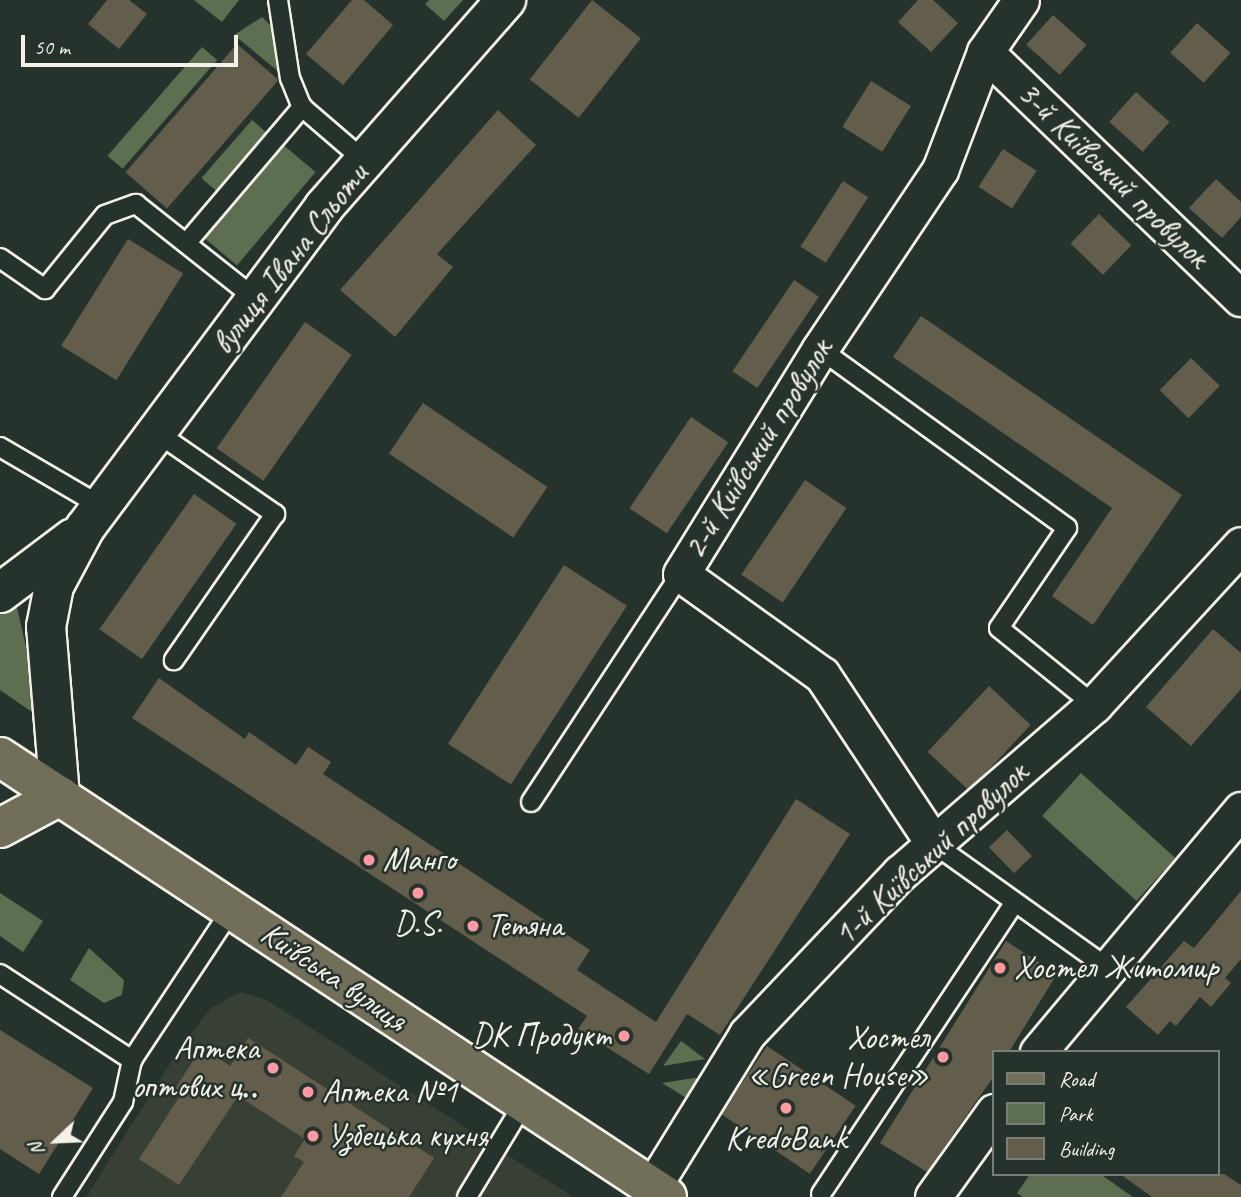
<!DOCTYPE html>
<meta charset="utf-8">
<style>
body{margin:0}
#map{position:relative;width:1241px;height:1197px;overflow:hidden;background:#26332d;font-family:Caveat,sans-serif}
div>[style]{position:absolute}
[style*='--x']{left:calc(var(--x)*1px);top:calc(var(--y)*1px);width:calc(var(--w)*1px);rotate:calc(var(--a)*1deg)}
.built>*{inset:0;background:#384036}
.green>*{inset:0;background:#5e6e51;transform-origin:0 0}
.building>*{inset:0;background:#625e4b;transform-origin:0 0}
.roads{filter:drop-shadow(2px 0 #f4f1e8) drop-shadow(-2px 0 #f4f1e8) drop-shadow(0 2px #f4f1e8) drop-shadow(0 -2px #f4f1e8)}
.service>*{height:18px;margin:-9px;padding:0 9px;transform-origin:9px;border-radius:9px;background:#26332d}
.minor>*{height:35px;margin:-17.5px;padding:0 17.5px;transform-origin:17.5px;border-radius:17.5px;background:#26332d}
.tertiary>*{height:38px;margin:-19px;padding:0 19px;transform-origin:19px;border-radius:19px;background:#26332d}
.primary>*{height:38px;margin:-19px;padding:0 19px;transform-origin:19px;border-radius:19px;background:#716e59}
.dots>*{width:19px;height:19px;translate:-50% -50%;box-sizing:border-box;border:4px solid #26332d;border-radius:50%}
span{translate:-50% -50%;white-space:nowrap;text-align:center;line-height:1.15;-webkit-text-stroke:5px #26332d;paint-order:stroke}
.street-label{font-size:33px;color:#f4f1e8}
.poi-label{font-size:33px;color:#f4f1e8}
.left{translate:0 -50%;text-align:left}
.right{translate:-100% -50%;text-align:right}
.legend{position:absolute;left:992px;top:1050px;width:228px;height:126px;box-sizing:border-box;background:#26332d;border:2px solid #787f78;margin:0;padding:9px 12px;list-style:none;font-size:21px;color:#f4f1e8}
.legend li{display:flex;align-items:center;gap:14px;height:35px}
.legend b{width:35px;border:2px solid #787f78}
.north{position:absolute;left:21px;top:1106px;width:70px;height:70px;-webkit-text-stroke:5px #26332d;paint-order:stroke;rotate:247deg;font-size:19px;font-weight:700;line-height:28px;text-align:center;color:#f4f1e8}
.north::after{content:'';display:block;margin:auto;width:24px;height:32px;background:#f4f1e8;clip-path:polygon(50% 0,100% 100%,50% 72%,0 100%)}
.scale{position:absolute;left:21px;top:35px;width:217px;height:32px;box-sizing:border-box;border:4px solid #f4f1e8;border-top:0;padding-left:9px;font-size:21px;line-height:24px;white-space:nowrap;color:#f4f1e8;-webkit-text-stroke:5px #26332d;paint-order:stroke}
</style>
<div id="map">
<div class="built">
<i style="clip-path:polygon(241px 992px,267px 1000px,573px 1197px,86px 1197px,182px 1045px,211px 1008px)"></i>
</div>
<div class="green">
<i style="clip-path:polygon(194px 0,239px 0,222px 22px)"></i>
<i style="clip-path:polygon(429px 0,463px 0,444px 21px,425px 4px)"></i>
<i style="clip-path:polygon(262px 17px,274px 29px,279px 72px,234px 35px)"></i>
<i style="left:202px;top:47px;width:20px;height:144px;rotate:41deg"></i>
<i style="left:252px;top:120px;width:21px;height:77px;rotate:41deg"></i>
<i style="left:281px;top:143px;width:45px;height:122px;rotate:40deg"></i>
<i style="clip-path:polygon(17px 607px,42px 719px,0 690px,0 614px)"></i>
<i style="left:1081px;top:773px;width:127px;height:58px;rotate:42deg"></i>
<i style="clip-path:polygon(0 893px,43px 921px,23px 952px,0 936px)"></i>
<i style="clip-path:polygon(89px 948px,124px 980px,122px 995px,104px 1003px,70px 980px)"></i>
<i style="clip-path:polygon(681px 1041px,705px 1059px,663px 1066px)"></i>
<i style="clip-path:polygon(707px 1076px,693px 1102px,662px 1083px)"></i>
<i style="clip-path:polygon(1030px 1174px,1100px 1174px,1133px 1197px,1023px 1197px,1017px 1193px)"></i>
</div>
<div class="building">
<i style="clip-path:polygon(107px 0,129px 0,147px 14px,119px 49px,88px 24px)"></i>
<i style="clip-path:polygon(352px 0,364px 0,393px 25px,343px 85px,306px 54px)"></i>
<i style="left:592px;top:0;width:62px;height:101px;rotate:38deg"></i>
<i style="clip-path:polygon(918px 0,933px 0,958px 23px,931px 52px,898px 22px)"></i>
<i style="left:1053px;top:15px;width:45px;height:40px;rotate:42deg"></i>
<i style="left:1197px;top:23px;width:45px;height:40px;rotate:42deg"></i>
<i style="left:237px;top:44px;width:55px;height:170px;rotate:41deg"></i>
<i style="left:871px;top:81px;width:47px;height:54px;rotate:32deg"></i>
<i style="left:1136px;top:92px;width:45px;height:40px;rotate:42deg"></i>
<i style="clip-path:polygon(498px 110px,536px 145px,437px 254px,453px 267px,395px 337px,340px 290px)"></i>
<i style="left:1003px;top:149px;width:40px;height:45px;rotate:33deg"></i>
<i style="clip-path:polygon(1216px 179px,1241px 202px,1241px 217px,1222px 238px,1189px 208px)"></i>
<i style="left:843px;top:181px;width:30px;height:78px;rotate:33deg"></i>
<i style="left:1099px;top:214px;width:45px;height:41px;rotate:44deg"></i>
<i style="left:128px;top:239px;width:65px;height:126px;rotate:32deg"></i>
<i style="left:794px;top:280px;width:30px;height:110px;rotate:34deg"></i>
<i style="clip-path:polygon(921px 316px,1182px 495px,1093px 625px,1052px 596px,1112px 508px,893px 357px)"></i>
<i style="left:305px;top:322px;width:57px;height:154px;rotate:35deg"></i>
<i style="left:1191px;top:358px;width:40px;height:45px;rotate:44deg"></i>
<i style="left:423px;top:403px;width:150px;height:61px;rotate:34deg"></i>
<i style="left:691px;top:417px;width:45px;height:110px;rotate:34deg"></i>
<i style="left:805px;top:480px;width:50px;height:114px;rotate:34deg"></i>
<i style="left:194px;top:494px;width:52px;height:165px;rotate:35deg"></i>
<i style="left:564px;top:565px;width:75px;height:213px;rotate:33deg"></i>
<i style="clip-path:polygon(1213px 629px,1241px 653px,1241px 689px,1191px 746px,1146px 707px)"></i>
<i style="clip-path:polygon(159px 678px,245px 739px,249px 732px,296px 765px,308px 747px,331px 762px,323px 774px,590px 950px,577px 970px,656px 1022px,796px 799px,850px 834px,720px 1035px,687px 1014px,649px 1074px,578px 1029px,587px 1016px,132px 718px)"></i>
<i style="left:989px;top:686px;width:57px;height:90px;rotate:43deg"></i>
<i style="left:1007px;top:830px;width:36px;height:25px;rotate:46deg"></i>
<i style="clip-path:polygon(1241px 891px,1241px 959px,1225px 978px,1231px 983px,1211px 1007px,1200px 997px,1176px 1026px,1170px 1021px,1158px 1035px,1126px 1007px,1184px 941px,1194px 948px)"></i>
<i style="clip-path:polygon(1006px 941px,1057px 974px,1009px 1052px,994px 1052px,994px 1076px,927px 1172px,880px 1143px)"></i>
<i style="clip-path:polygon(0 1030px,93px 1088px,39px 1174px,0 1149px)"></i>
<i style="clip-path:polygon(248px 1038px,434px 1158px,409px 1197px,281px 1197px,304px 1162px,294px 1156px,305px 1139px,238px 1096px,179px 1185px,139px 1159px,182px 1093px,175px 1089px,202px 1047px,230px 1066px)"></i>
<i style="left:767px;top:1046px;width:107px;height:82px;rotate:34deg"></i>
<i style="clip-path:polygon(1120px 1174px,1224px 1174px,1241px 1185px,1241px 1197px,1152px 1197px)"></i>
</div>
<div class="roads">
<div class="service">
<i style="--x:278;--y:0;--w:79;--a:81.3"></i>
<i style="--x:290;--y:78;--w:31;--a:68"></i>
<i style="--x:302;--y:107;--w:84;--a:40.7"></i>
<i style="--x:189;--y:240;--w:175;--a:-49.6"></i>
<i style="--x:0;--y:258;--w:55;--a:34.6"></i>
<i style="--x:45;--y:289;--w:95;--a:-51"></i>
<i style="--x:105;--y:215;--w:33;--a:-20"></i>
<i style="--x:136;--y:204;--w:153;--a:38.4"></i>
<i style="--x:820;--y:349;--w:305;--a:35.9"></i>
<i style="--x:1067;--y:528;--w:121;--a:124.2"></i>
<i style="--x:999;--y:628;--w:122;--a:39"></i>
<i style="--x:156;--y:432;--w:145;--a:34.6"></i>
<i style="--x:275;--y:514;--w:178;--a:124.7"></i>
<i style="--x:0;--y:447;--w:117;--a:30.3"></i>
<i style="--x:531;--y:802;--w:273;--a:-56.7"></i>
<i style="--x:934;--y:844;--w:215;--a:35.5"></i>
<i style="--x:0;--y:974;--w:158;--a:33.1"></i>
<i style="--x:821;--y:1194;--w:349;--a:-56.4"></i>
<i style="--x:62;--y:1197;--w:113;--a:-57.3"></i>
<i style="--x:123;--y:1102;--w:43;--a:-77.9"></i>
<i style="--x:132;--y:1060;--w:181;--a:-56.5"></i>
<i style="--x:467;--y:1197;--w:110;--a:-58.8"></i>
</div>
<div class="minor">
<i style="--x:985;--y:52;--w:355;--a:43.9"></i>
<i style="--x:934;--y:844;--w:203;--a:-123.5"></i>
<i style="--x:822;--y:675;--w:173;--a:-144.4"></i>
<i style="--x:681;--y:574;--w:264;--a:-58.3"></i>
<i style="--x:820;--y:349;--w:216;--a:-56.2"></i>
<i style="--x:940;--y:170;--w:126;--a:-69.1"></i>
<i style="--x:985;--y:52;--w:63;--a:-55.3"></i>
<i style="--x:1038;--y:1052;--w:316;--a:-50"></i>
<i style="--x:652;--y:1188;--w:181;--a:-58.3"></i>
<i style="--x:747;--y:1034;--w:222;--a:-46.5"></i>
<i style="--x:900;--y:873;--w:257;--a:-40.9"></i>
<i style="--x:1094;--y:705;--w:217;--a:-47.4"></i>
<i style="--x:933;--y:1197;--w:105;--a:-54.3"></i>
</div>
<div class="tertiary">
<i style="--x:0;--y:593;--w:91;--a:-37"></i>
<i style="--x:60;--y:796;--w:170;--a:-94.7"></i>
<i style="--x:46;--y:627;--w:42;--a:-79"></i>
<i style="--x:54;--y:586;--w:66;--a:-61.9"></i>
<i style="--x:85;--y:528;--w:400;--a:-53.3"></i>
<i style="--x:324;--y:207;--w:276;--a:-48.7"></i>
</div>
<div class="primary">
<i style="--x:0;--y:757;--w:799;--a:33.41"></i>
<i style="--x:0;--y:828;--w:68;--a:-28.1"></i>
</div>
</div>
<div class="dots">
<i style="left:369px;top:860px;background:#ff9aa2"></i>
<i style="left:418px;top:893px;background:#ff9aa2"></i>
<i style="left:473px;top:926px;background:#ff9aa2"></i>
<i style="left:1000px;top:968px;background:#ff9aa2"></i>
<i style="left:624px;top:1036px;background:#ff9aa2"></i>
<i style="left:943px;top:1057px;background:#ff9aa2"></i>
<i style="left:273px;top:1068px;background:#ff9aa2"></i>
<i style="left:308px;top:1092px;background:#ff9aa2"></i>
<i style="left:786px;top:1108px;background:#ff9aa2"></i>
<i style="left:313px;top:1136px;background:#ff9aa2"></i>
</div>
<div class="street-label">
<span style="left:1113px;top:175px;rotate:44deg">3-й Київський провулок</span>
<span style="left:290px;top:259px;rotate:-52deg">вулиця Івана Сльоти</span>
<span style="left:758px;top:449px;rotate:-58deg">2-й Київський провулок</span>
<span style="left:931px;top:854px;rotate:-43deg">1-й Київський провулок</span>
<span style="left:334px;top:977px;rotate:34deg">Київська вулиця</span>
</div>
<div class="poi-label">
<span class="left" style="left:383px;top:860px">Манго</span>
<span style="left:418px;top:924px">D.S.</span>
<span class="left" style="left:487px;top:926px">Тетяна</span>
<span class="left" style="left:1014px;top:968px">Хостел Житомир</span>
<span class="right" style="left:610px;top:1036px">DK Продукт</span>
<span class="right" style="left:929px;top:1057px">Хостел<br>«Green House»</span>
<span class="right" style="left:259px;top:1068px">Аптека<br>оптових ц‥</span>
<span class="left" style="left:322px;top:1092px">Аптека №1</span>
<span class="left" style="left:327px;top:1136px">Узбецька кухня</span>
<span style="left:786px;top:1139px">KredoBank</span>
</div>
<ul class="legend">
<li><b style="height:9px;background:#716e59"></b>Road</li>
<li><b style="height:19px;background:#5e6e51"></b>Park</li>
<li><b style="height:19px;background:#625e4b"></b>Building</li>
</ul>
<div class="north">N</div>
<div class="scale">50 m</div>
</div>
